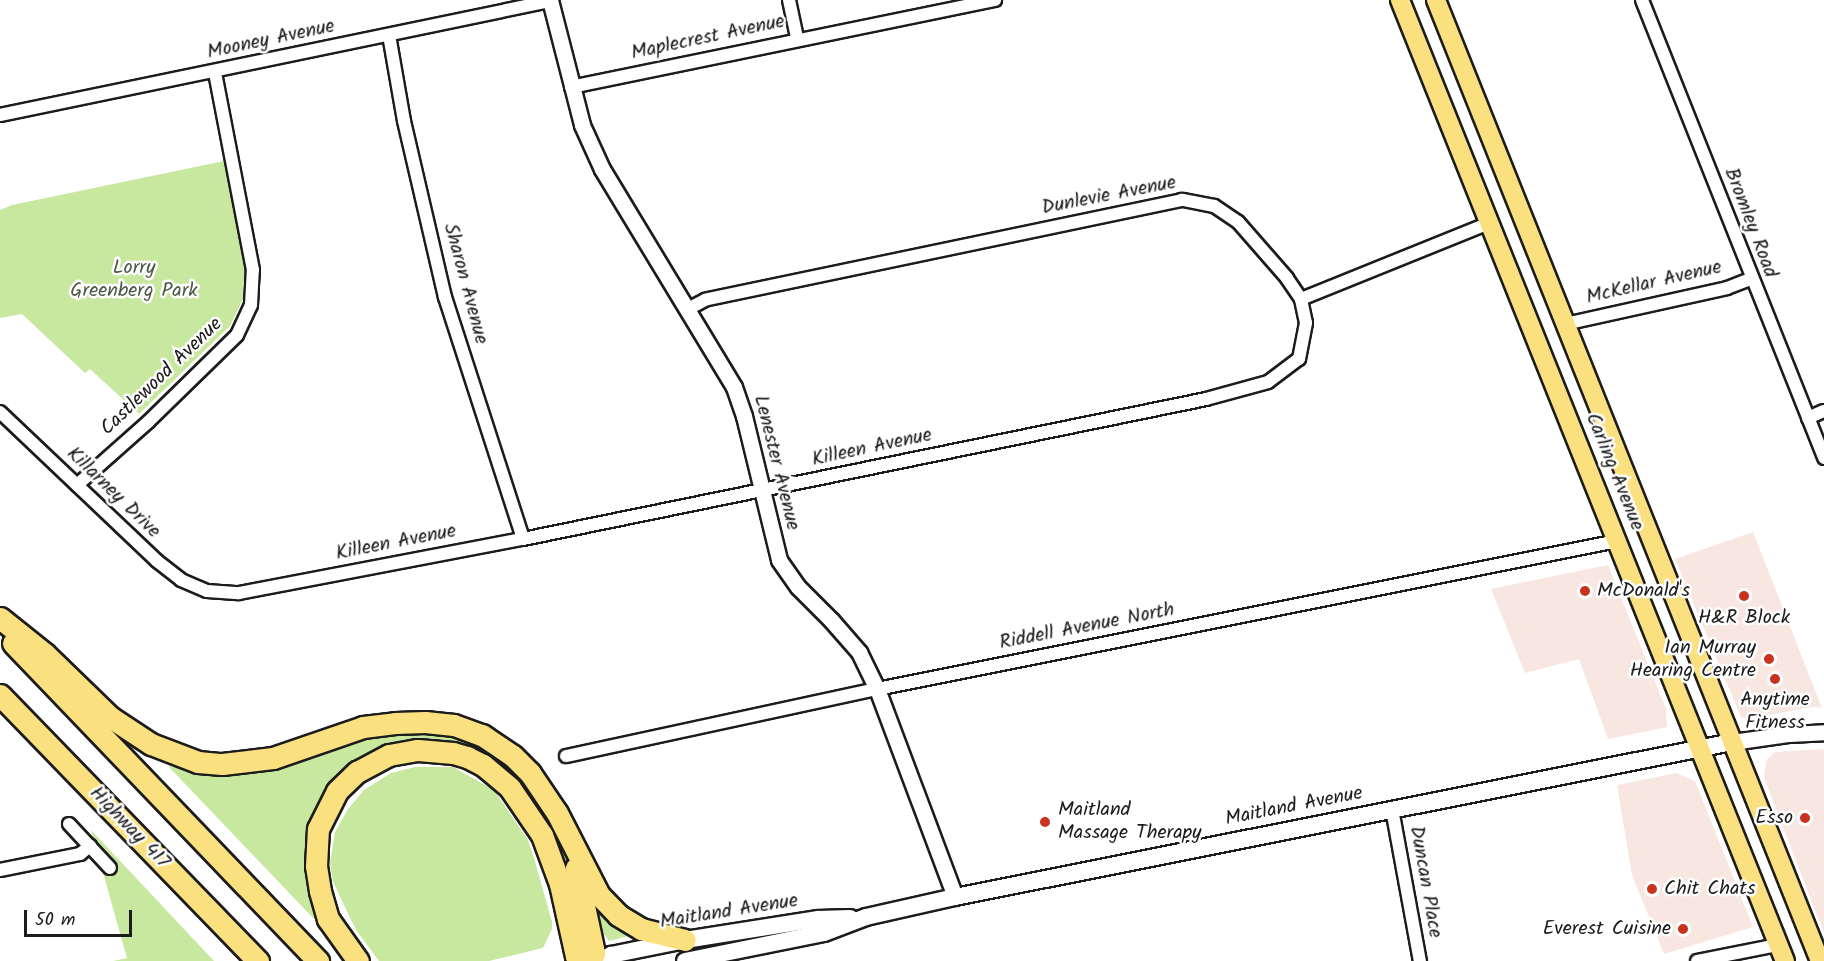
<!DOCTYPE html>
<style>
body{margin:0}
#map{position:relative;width:1824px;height:961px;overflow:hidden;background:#fff;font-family:Kalam,sans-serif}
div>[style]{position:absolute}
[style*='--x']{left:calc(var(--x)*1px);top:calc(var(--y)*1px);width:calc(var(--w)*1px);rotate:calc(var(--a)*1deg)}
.built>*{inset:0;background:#f7e7e0}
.green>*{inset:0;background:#c8e8a0}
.roads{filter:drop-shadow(2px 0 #1c1c1c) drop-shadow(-2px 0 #1c1c1c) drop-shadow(0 2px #1c1c1c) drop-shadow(0 -2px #1c1c1c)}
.minor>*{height:12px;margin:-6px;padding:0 6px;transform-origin:6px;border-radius:6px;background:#fff}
.tertiary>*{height:15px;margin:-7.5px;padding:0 7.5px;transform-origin:7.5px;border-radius:7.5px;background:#fff}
.secondary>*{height:16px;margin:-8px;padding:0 8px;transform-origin:8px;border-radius:8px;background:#fff}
.primary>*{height:18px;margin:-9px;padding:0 9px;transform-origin:9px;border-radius:9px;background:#fbe080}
.motorway>*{height:21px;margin:-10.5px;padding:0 10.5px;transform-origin:10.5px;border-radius:10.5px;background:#fbe080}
.dots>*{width:16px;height:16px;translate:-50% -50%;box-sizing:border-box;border:3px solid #fff;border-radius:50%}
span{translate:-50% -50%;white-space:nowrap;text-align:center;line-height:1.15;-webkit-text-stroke:5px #fff;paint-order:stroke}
.street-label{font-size:20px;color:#1c1c1c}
.park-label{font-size:20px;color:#505944}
.poi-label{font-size:20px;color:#1c1c1c}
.left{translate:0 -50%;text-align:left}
.right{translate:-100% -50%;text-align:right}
.scale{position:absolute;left:24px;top:910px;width:108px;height:27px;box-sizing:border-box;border:3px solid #1c1c1c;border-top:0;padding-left:8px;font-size:18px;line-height:21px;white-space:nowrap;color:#1c1c1c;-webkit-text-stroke:4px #fff;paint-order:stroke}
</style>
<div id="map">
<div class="built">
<i style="clip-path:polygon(1753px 532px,1822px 708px,1813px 707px,1747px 719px,1741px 717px,1675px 559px)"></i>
<i style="clip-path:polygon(1608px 565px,1666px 709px,1667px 727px,1608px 739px,1579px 659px,1525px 673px,1491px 589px)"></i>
<i style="clip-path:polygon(1824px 749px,1824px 933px,1764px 778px,1766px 761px,1775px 752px)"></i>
<i style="clip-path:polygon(1676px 773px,1695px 781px,1753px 927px,1664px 954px,1632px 875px,1617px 785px)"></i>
</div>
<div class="green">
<i style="clip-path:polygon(224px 161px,245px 270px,243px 299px,230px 326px,139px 414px,90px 369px,85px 373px,22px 314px,0 318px,0 210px,12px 205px)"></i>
<i style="clip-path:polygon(386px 730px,458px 732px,515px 766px,562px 836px,582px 923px,543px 817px,526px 792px,506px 771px,465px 746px,446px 741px,426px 741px,334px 780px,313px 812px,306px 838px,305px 872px,312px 903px,318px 916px,314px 919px,168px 766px,216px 773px)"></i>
<i style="clip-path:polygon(415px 767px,453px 767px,494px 790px,528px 840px,534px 858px,552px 922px,552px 929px,543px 948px,489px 961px,379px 961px,356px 930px,333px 882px,330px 863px,335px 832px,348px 809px,364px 790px,391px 773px)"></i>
<i style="clip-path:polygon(91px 830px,214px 961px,113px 961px,127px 958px)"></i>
<i style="clip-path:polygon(593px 899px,633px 935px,609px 941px,605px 935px,600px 936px)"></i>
</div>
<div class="roads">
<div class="minor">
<i style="--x:789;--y:0;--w:40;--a:78"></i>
<i style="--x:1642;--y:0;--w:493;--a:68.3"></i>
<i style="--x:389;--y:35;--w:87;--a:80.1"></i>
<i style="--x:404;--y:121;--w:181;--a:76.9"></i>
<i style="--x:445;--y:297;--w:254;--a:72.1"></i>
<i style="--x:571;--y:87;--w:433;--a:-11.6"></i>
<i style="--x:0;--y:115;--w:562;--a:-11.71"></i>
<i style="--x:1301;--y:299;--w:203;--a:-22"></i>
<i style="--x:1565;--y:324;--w:166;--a:-12.5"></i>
<i style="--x:1727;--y:288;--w:26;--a:-21"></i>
<i style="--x:0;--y:412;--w:216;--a:43.5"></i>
<i style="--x:157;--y:561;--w:31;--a:38"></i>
<i style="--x:181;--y:580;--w:28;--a:23"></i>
<i style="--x:207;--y:591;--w:32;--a:4"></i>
<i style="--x:239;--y:593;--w:289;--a:-10.8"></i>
<i style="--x:523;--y:539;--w:697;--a:-11.58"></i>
<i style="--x:1206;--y:399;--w:64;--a:-15.3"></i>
<i style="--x:1268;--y:382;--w:39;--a:-37"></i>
<i style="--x:1299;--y:359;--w:37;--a:-79"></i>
<i style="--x:1306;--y:323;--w:25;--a:-102"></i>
<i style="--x:1301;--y:299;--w:25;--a:-124"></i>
<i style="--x:1287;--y:278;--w:74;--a:-131.2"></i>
<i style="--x:1238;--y:222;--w:29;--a:-146"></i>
<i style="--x:1214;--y:206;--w:33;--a:-169"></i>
<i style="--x:1182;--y:200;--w:487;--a:168.2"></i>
<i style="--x:705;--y:300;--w:19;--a:152"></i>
<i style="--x:1808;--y:418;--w:17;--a:-24"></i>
<i style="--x:77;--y:485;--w:95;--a:-41.6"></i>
<i style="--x:148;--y:422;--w:124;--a:-44.3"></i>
<i style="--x:237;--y:335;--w:33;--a:-65"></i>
<i style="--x:251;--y:305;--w:35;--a:-87"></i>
<i style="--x:253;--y:270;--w:202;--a:-100.9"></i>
<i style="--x:566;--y:756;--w:318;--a:-12.2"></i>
<i style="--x:877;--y:689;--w:755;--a:-11.31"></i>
<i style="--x:1392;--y:809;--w:155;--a:79.6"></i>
<i style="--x:69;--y:824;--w:60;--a:47"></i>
<i style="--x:0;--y:870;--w:82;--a:-11.3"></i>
<i style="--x:80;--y:854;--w:13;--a:-39"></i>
<i style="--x:1697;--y:961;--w:83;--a:-11.2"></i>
</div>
<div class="tertiary">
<i style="--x:550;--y:0;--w:129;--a:75.6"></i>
<i style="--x:582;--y:125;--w:48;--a:65.6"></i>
<i style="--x:602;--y:169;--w:255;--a:58.8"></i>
<i style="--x:734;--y:387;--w:31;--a:71"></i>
<i style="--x:744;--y:416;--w:148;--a:76.3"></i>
<i style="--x:779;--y:560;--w:33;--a:55"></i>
<i style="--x:798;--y:587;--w:47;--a:45"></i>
<i style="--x:831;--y:620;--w:43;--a:48.8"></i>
<i style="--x:859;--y:652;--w:41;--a:64.1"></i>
<i style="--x:877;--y:689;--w:222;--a:69.4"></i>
<i style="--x:1732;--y:742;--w:58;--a:-8"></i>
<i style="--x:1789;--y:734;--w:35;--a:-3"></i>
</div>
<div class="secondary">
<i style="--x:602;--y:961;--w:11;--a:-34"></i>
<i style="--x:611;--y:955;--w:76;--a:-11.5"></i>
<i style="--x:685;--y:940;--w:135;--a:-9"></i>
<i style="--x:818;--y:919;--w:32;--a:-2"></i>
<i style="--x:685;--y:961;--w:142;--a:-11.4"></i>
<i style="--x:824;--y:933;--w:45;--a:-20.9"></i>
<i style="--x:866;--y:917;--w:91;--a:-12.7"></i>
<i style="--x:955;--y:897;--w:792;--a:-11.28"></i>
</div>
<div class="primary">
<i style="--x:1400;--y:0;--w:1035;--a:68.17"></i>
<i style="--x:1436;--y:0;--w:1035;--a:68.22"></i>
</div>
<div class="motorway">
<i style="--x:0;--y:618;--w:58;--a:38.7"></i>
<i style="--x:45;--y:654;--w:91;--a:44.1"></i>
<i style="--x:110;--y:717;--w:49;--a:33.4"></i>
<i style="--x:151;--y:744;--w:50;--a:21"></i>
<i style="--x:198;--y:762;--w:24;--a:5"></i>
<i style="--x:222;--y:764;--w:51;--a:-6.7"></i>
<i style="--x:273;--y:758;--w:95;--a:-19"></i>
<i style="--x:363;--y:727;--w:32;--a:-7"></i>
<i style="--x:395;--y:723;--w:30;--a:-2"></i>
<i style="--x:425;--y:722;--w:29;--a:6"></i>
<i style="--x:454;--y:725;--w:30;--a:20"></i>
<i style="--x:482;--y:735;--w:37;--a:34"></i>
<i style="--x:513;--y:756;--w:24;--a:45"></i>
<i style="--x:530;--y:773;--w:48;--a:56"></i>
<i style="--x:557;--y:813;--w:92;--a:62.9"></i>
<i style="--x:599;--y:895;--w:28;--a:46"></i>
<i style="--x:618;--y:915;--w:27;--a:31"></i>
<i style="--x:641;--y:929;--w:45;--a:14"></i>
<i style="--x:13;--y:643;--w:441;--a:46.2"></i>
<i style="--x:0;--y:695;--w:371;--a:45.9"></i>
<i style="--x:576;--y:868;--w:87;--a:78"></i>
<i style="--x:594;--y:953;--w:9;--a:111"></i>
<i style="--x:358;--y:961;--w:52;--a:-125.5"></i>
<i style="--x:328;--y:919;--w:29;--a:-106"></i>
<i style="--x:320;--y:891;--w:25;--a:-99"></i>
<i style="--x:316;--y:866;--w:37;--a:-87"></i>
<i style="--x:318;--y:829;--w:42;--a:-63.4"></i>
<i style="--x:337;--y:791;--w:28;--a:-44"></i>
<i style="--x:357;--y:772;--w:36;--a:-28"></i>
<i style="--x:389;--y:755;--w:29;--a:-10"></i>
<i style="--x:418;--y:750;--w:35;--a:5"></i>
<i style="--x:453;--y:753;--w:15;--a:16"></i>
<i style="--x:467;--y:757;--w:18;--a:27"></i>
<i style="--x:483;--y:765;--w:35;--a:40"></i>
<i style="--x:510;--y:788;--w:57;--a:55.8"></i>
<i style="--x:542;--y:835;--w:52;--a:69.8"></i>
<i style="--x:560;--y:884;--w:74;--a:77.5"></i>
<i style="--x:576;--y:956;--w:6;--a:51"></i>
</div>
</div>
<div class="dots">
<i style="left:1585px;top:591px;background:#c8321e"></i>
<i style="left:1744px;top:596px;background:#c8321e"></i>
<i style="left:1769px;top:659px;background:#c8321e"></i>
<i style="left:1775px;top:679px;background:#c8321e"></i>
<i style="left:1805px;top:818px;background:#c8321e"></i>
<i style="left:1045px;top:822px;background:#c8321e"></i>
<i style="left:1652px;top:889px;background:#c8321e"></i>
<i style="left:1683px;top:929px;background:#c8321e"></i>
</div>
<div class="street-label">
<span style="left:708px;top:38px;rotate:-12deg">Maplecrest Avenue</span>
<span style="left:271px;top:40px;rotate:-12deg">Mooney Avenue</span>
<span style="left:1109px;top:196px;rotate:-11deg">Dunlevie Avenue</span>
<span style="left:1750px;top:223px;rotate:69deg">Bromley Road</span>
<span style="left:1654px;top:283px;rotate:-13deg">McKellar Avenue</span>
<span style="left:465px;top:284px;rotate:75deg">Sharon Avenue</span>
<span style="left:162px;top:377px;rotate:-44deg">Castlewood Avenue</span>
<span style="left:872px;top:448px;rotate:-12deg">Killeen Avenue</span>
<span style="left:776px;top:463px;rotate:76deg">Lenester Avenue</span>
<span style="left:1614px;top:472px;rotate:68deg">Carling Avenue</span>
<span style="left:113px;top:493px;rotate:44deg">Killarney Drive</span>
<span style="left:396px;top:543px;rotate:-11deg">Killeen Avenue</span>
<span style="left:1087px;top:627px;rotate:-11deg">Riddell Avenue North</span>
<span style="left:1294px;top:807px;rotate:-11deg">Maitland Avenue</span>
<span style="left:129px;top:828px;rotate:46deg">Highway 417</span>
<span style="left:1425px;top:882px;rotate:80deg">Duncan Place</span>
<span style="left:729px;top:912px;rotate:-9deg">Maitland Avenue</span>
</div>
<div class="park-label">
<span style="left:134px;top:280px">Lorry<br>Greenberg Park</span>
</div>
<div class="poi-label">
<span class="left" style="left:1597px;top:591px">McDonald's</span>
<span style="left:1744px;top:618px">H&amp;R Block</span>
<span class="right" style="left:1756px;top:660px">Ian Murray<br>Hearing Centre</span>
<span style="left:1775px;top:712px">Anytime<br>Fitness</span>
<span class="left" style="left:1058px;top:822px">Maitland<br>Massage Therapy</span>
<span class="right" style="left:1793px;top:818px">Esso</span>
<span class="left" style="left:1664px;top:889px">Chit Chats</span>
<span class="right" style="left:1671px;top:929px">Everest Cuisine</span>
</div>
<div class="scale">50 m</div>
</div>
